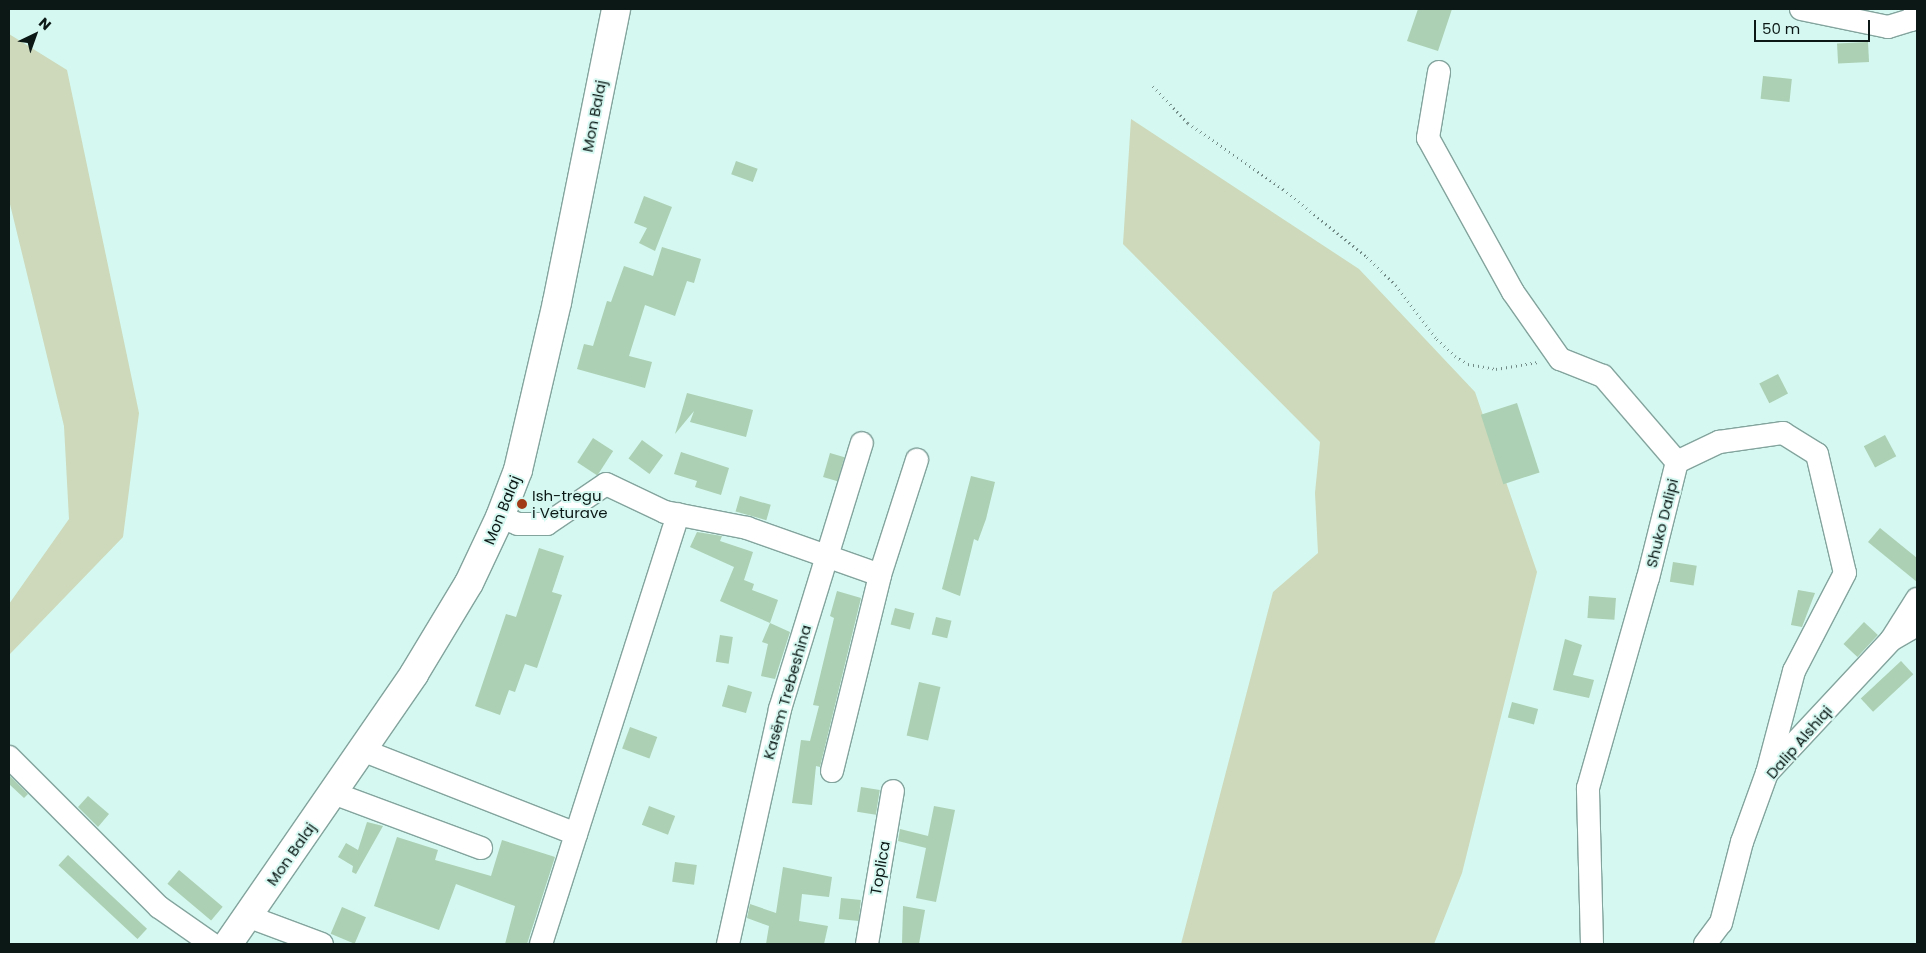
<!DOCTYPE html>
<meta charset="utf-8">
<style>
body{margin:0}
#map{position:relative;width:1926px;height:953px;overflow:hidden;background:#d5f8f0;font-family:Poppins,sans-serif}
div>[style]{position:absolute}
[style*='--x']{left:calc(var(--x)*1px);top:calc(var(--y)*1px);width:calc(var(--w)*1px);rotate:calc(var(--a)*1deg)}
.green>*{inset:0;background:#cdd9ba}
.building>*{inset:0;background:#abd0b3;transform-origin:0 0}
.path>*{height:2.5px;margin-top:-1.25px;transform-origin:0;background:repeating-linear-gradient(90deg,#738b86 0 1px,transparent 0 5px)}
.roads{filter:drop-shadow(1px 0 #83a49d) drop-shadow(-1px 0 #83a49d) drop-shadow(0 1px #83a49d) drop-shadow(0 -1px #83a49d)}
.minor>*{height:22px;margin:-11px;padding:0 11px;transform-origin:11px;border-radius:11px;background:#fff}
.major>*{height:28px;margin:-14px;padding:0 14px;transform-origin:14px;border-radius:14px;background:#fff}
.dots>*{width:14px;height:14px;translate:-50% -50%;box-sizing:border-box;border:2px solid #d5f8f0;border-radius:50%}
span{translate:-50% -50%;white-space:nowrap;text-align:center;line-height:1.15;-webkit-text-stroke:4px #d5f8f0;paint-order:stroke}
.street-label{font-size:15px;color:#0b1815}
.poi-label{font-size:15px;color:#0b1815}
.left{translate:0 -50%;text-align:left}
.frame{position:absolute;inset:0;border:10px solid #0b1815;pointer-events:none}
.north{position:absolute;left:10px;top:10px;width:50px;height:50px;-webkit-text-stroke:4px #d5f8f0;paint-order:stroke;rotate:42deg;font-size:14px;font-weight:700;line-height:20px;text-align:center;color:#0b1815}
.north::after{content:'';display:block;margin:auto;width:18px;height:22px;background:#0b1815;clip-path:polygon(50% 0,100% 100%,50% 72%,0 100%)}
.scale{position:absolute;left:1754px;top:20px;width:116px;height:22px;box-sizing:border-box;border:2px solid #0b1815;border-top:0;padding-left:6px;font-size:15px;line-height:18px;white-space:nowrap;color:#0b1815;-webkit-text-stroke:4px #d5f8f0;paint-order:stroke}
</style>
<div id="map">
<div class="green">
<i style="clip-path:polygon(9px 34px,67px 70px,139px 413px,123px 537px,9px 655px,9px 604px,69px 519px,64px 426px,9px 200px)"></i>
<i style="clip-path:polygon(1131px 119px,1359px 269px,1475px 392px,1537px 572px,1462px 873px,1434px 944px,1181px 944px,1273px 592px,1318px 553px,1315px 493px,1320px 442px,1123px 244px)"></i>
</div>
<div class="building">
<i style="clip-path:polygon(1418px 9px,1452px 9px,1438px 51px,1407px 41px)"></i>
<i style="left:1868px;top:42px;width:20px;height:31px;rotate:87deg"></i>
<i style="left:1763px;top:76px;width:29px;height:23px;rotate:6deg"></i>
<i style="left:736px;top:161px;width:23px;height:14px;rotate:20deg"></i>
<i style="clip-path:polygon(644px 196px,672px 207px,655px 251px,639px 243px,647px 228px,634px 223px)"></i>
<i style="clip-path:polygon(662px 247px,701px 259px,694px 283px,687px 281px,675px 316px,645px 305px,629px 356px,652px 362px,645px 388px,577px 369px,584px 344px,593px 346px,607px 301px,611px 302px,624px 266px,653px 276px)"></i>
<i style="left:1778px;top:374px;width:22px;height:21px;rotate:63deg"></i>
<i style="clip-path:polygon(687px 393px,753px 410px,746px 437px,690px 422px,694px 411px,675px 434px)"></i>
<i style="left:1517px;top:403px;width:73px;height:38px;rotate:72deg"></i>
<i style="left:1885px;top:435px;width:24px;height:24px;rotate:62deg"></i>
<i style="left:593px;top:438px;width:24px;height:29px;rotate:33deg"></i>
<i style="left:642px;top:440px;width:26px;height:23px;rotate:36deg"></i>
<i style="clip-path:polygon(681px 452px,729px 468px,721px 495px,695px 487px,697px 481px,674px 474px)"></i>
<i style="left:830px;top:453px;width:15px;height:25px;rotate:16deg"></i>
<i style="clip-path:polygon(971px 476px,995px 482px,986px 519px,978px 541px,974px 539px,960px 596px,942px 589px)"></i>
<i style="left:740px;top:496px;width:32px;height:16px;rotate:16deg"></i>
<i style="clip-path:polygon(1880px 528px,1917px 558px,1917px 582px,1868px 542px)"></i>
<i style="clip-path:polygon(697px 532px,722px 536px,720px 541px,753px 552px,744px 580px,754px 584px,752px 590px,778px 600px,770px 623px,720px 601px,734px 567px,690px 547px)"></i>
<i style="clip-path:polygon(539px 548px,564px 556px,552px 592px,562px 595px,537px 668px,525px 664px,515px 692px,509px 690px,500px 715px,475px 706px,506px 614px,516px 617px)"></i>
<i style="left:1673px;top:562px;width:24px;height:20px;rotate:9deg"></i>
<i style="clip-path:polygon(1798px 590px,1815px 593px,1802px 627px,1791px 625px)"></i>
<i style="clip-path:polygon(837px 591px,861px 598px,820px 767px,816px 766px,812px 805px,792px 803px,801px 740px,810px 741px,819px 706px,813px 705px,834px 618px,830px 616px)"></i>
<i style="left:1589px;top:596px;width:27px;height:22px;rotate:4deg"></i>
<i style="left:895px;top:608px;width:20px;height:17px;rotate:15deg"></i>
<i style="left:936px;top:617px;width:16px;height:18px;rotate:14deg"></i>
<i style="left:1864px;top:622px;width:19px;height:30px;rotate:43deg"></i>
<i style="clip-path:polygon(770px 623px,790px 632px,775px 679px,761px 676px,768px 644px,762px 642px)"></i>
<i style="left:720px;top:635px;width:13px;height:27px;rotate:9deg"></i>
<i style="clip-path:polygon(1565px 639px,1582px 645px,1573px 675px,1594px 680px,1589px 698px,1553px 690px)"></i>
<i style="left:1901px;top:661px;width:18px;height:55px;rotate:47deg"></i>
<i style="left:919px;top:682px;width:22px;height:55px;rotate:13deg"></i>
<i style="left:728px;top:685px;width:25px;height:22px;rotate:16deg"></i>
<i style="left:1512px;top:702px;width:27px;height:16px;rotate:15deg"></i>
<i style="left:630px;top:727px;width:29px;height:23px;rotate:20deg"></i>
<i style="clip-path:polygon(9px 775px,28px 794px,24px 798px,9px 784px)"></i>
<i style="left:861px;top:787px;width:19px;height:25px;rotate:9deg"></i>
<i style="clip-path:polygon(88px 796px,109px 814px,98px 827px,78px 807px)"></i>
<i style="left:649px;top:806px;width:28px;height:20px;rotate:21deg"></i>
<i style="clip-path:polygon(934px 806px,955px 810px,936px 902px,916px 898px,926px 848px,898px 841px,900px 829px,928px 836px)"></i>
<i style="clip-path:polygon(367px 822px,383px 826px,356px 874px,352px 872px,353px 866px,338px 857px,346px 843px,358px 850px)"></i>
<i style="clip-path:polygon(397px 837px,438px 850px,435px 860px,491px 876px,502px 840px,555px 857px,527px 944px,505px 944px,515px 906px,456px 884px,439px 930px,374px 906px)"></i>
<i style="left:68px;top:855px;width:108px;height:14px;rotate:43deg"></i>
<i style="left:675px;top:862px;width:22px;height:20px;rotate:8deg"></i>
<i style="clip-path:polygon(783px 867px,832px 877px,829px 897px,802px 894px,799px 921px,828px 926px,824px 944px,766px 944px,769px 926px,747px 918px,750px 904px,776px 913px)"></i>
<i style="left:179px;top:870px;width:57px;height:18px;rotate:40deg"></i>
<i style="left:841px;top:898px;width:20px;height:21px;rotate:6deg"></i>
<i style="clip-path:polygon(903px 906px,925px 910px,919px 944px,902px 944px)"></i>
<i style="left:342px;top:907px;width:26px;height:29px;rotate:23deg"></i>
</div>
<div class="path">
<i style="--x:1153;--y:86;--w:51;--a:46.6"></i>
<i style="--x:1188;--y:123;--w:116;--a:34.8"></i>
<i style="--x:1283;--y:189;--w:108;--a:39"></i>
<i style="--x:1367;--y:257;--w:40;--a:44"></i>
<i style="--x:1396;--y:285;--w:68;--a:52.8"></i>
<i style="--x:1437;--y:339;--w:25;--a:43"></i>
<i style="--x:1455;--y:356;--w:15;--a:32"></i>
<i style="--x:1468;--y:364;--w:28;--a:10"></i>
<i style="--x:1496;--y:369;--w:43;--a:-9.5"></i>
</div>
<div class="roads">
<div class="minor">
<i style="--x:1801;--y:9;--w:89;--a:11.7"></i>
<i style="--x:1888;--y:27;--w:24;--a:-17"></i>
<i style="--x:1911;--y:20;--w:12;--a:-59"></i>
<i style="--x:1439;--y:72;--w:67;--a:99.5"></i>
<i style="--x:1428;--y:138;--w:176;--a:61.1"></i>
<i style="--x:1513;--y:292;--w:82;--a:55"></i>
<i style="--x:1560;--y:359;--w:46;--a:21.6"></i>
<i style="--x:1603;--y:376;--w:113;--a:49.3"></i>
<i style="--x:500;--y:517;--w:19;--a:21"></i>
<i style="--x:518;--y:524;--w:29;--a:0"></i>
<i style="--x:547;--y:524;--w:71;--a:-34.1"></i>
<i style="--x:606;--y:484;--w:65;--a:25.4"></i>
<i style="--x:665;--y:512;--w:84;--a:11"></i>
<i style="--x:747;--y:528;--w:141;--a:19.5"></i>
<i style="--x:1893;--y:637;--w:45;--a:-57.7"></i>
<i style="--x:362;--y:750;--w:230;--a:21.4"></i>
<i style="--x:9;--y:757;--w:212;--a:45"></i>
<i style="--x:159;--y:907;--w:65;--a:34.9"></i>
<i style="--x:832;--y:771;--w:202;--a:-76.2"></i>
<i style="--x:880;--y:575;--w:121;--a:-72.2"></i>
<i style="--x:333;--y:793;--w:158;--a:20.4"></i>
<i style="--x:247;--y:916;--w:80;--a:20.5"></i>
<i style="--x:541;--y:944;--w:451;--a:-72.3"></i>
<i style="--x:728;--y:944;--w:241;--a:-77.5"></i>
<i style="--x:780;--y:709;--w:278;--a:-72.9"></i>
<i style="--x:867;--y:944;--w:155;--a:-80.4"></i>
<i style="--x:1592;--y:944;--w:156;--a:-91.5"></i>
<i style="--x:1588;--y:788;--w:218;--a:-74.1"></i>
<i style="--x:1648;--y:578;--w:120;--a:-76"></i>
<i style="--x:1677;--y:462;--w:47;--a:-25.5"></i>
<i style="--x:1719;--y:442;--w:65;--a:-8"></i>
<i style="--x:1783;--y:433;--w:40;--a:32"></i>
<i style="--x:1817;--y:454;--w:122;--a:76.8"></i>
<i style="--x:1845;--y:573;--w:110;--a:117.5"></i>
<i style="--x:1794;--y:671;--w:106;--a:104.8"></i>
<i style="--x:1705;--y:944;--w:26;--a:-53"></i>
<i style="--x:1721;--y:923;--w:84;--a:-75.5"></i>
<i style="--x:1742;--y:842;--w:73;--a:-70.1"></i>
<i style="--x:1767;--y:773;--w:182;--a:-47"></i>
<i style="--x:1891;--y:640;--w:30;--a:-30"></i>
</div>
<div class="major">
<i style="--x:228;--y:944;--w:328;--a:-55.4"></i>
<i style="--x:414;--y:674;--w:106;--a:-58.9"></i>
<i style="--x:469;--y:583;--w:73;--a:-64.8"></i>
<i style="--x:500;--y:517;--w:50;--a:-69"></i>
<i style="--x:518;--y:470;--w:172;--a:-76.9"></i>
<i style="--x:557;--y:302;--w:299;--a:-78.6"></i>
</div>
</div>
<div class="dots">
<i style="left:522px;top:504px;background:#a13a16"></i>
</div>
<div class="street-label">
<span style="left:594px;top:116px;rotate:-79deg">Mon Balaj</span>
<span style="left:502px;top:510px;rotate:-68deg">Mon Balaj</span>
<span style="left:1662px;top:523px;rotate:-76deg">Shuko Dalipi</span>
<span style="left:787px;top:692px;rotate:-74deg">Kasëm Trebeshina</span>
<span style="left:1799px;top:742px;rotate:-49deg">Dalip Alshiqi</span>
<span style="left:291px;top:854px;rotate:-55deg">Mon Balaj</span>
<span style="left:880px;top:868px;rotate:-80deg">Toplica</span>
</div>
<div class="poi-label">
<span class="left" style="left:532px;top:504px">Ish-tregu<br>i Veturave</span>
</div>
<div class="frame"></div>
<div class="north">N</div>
<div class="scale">50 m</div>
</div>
